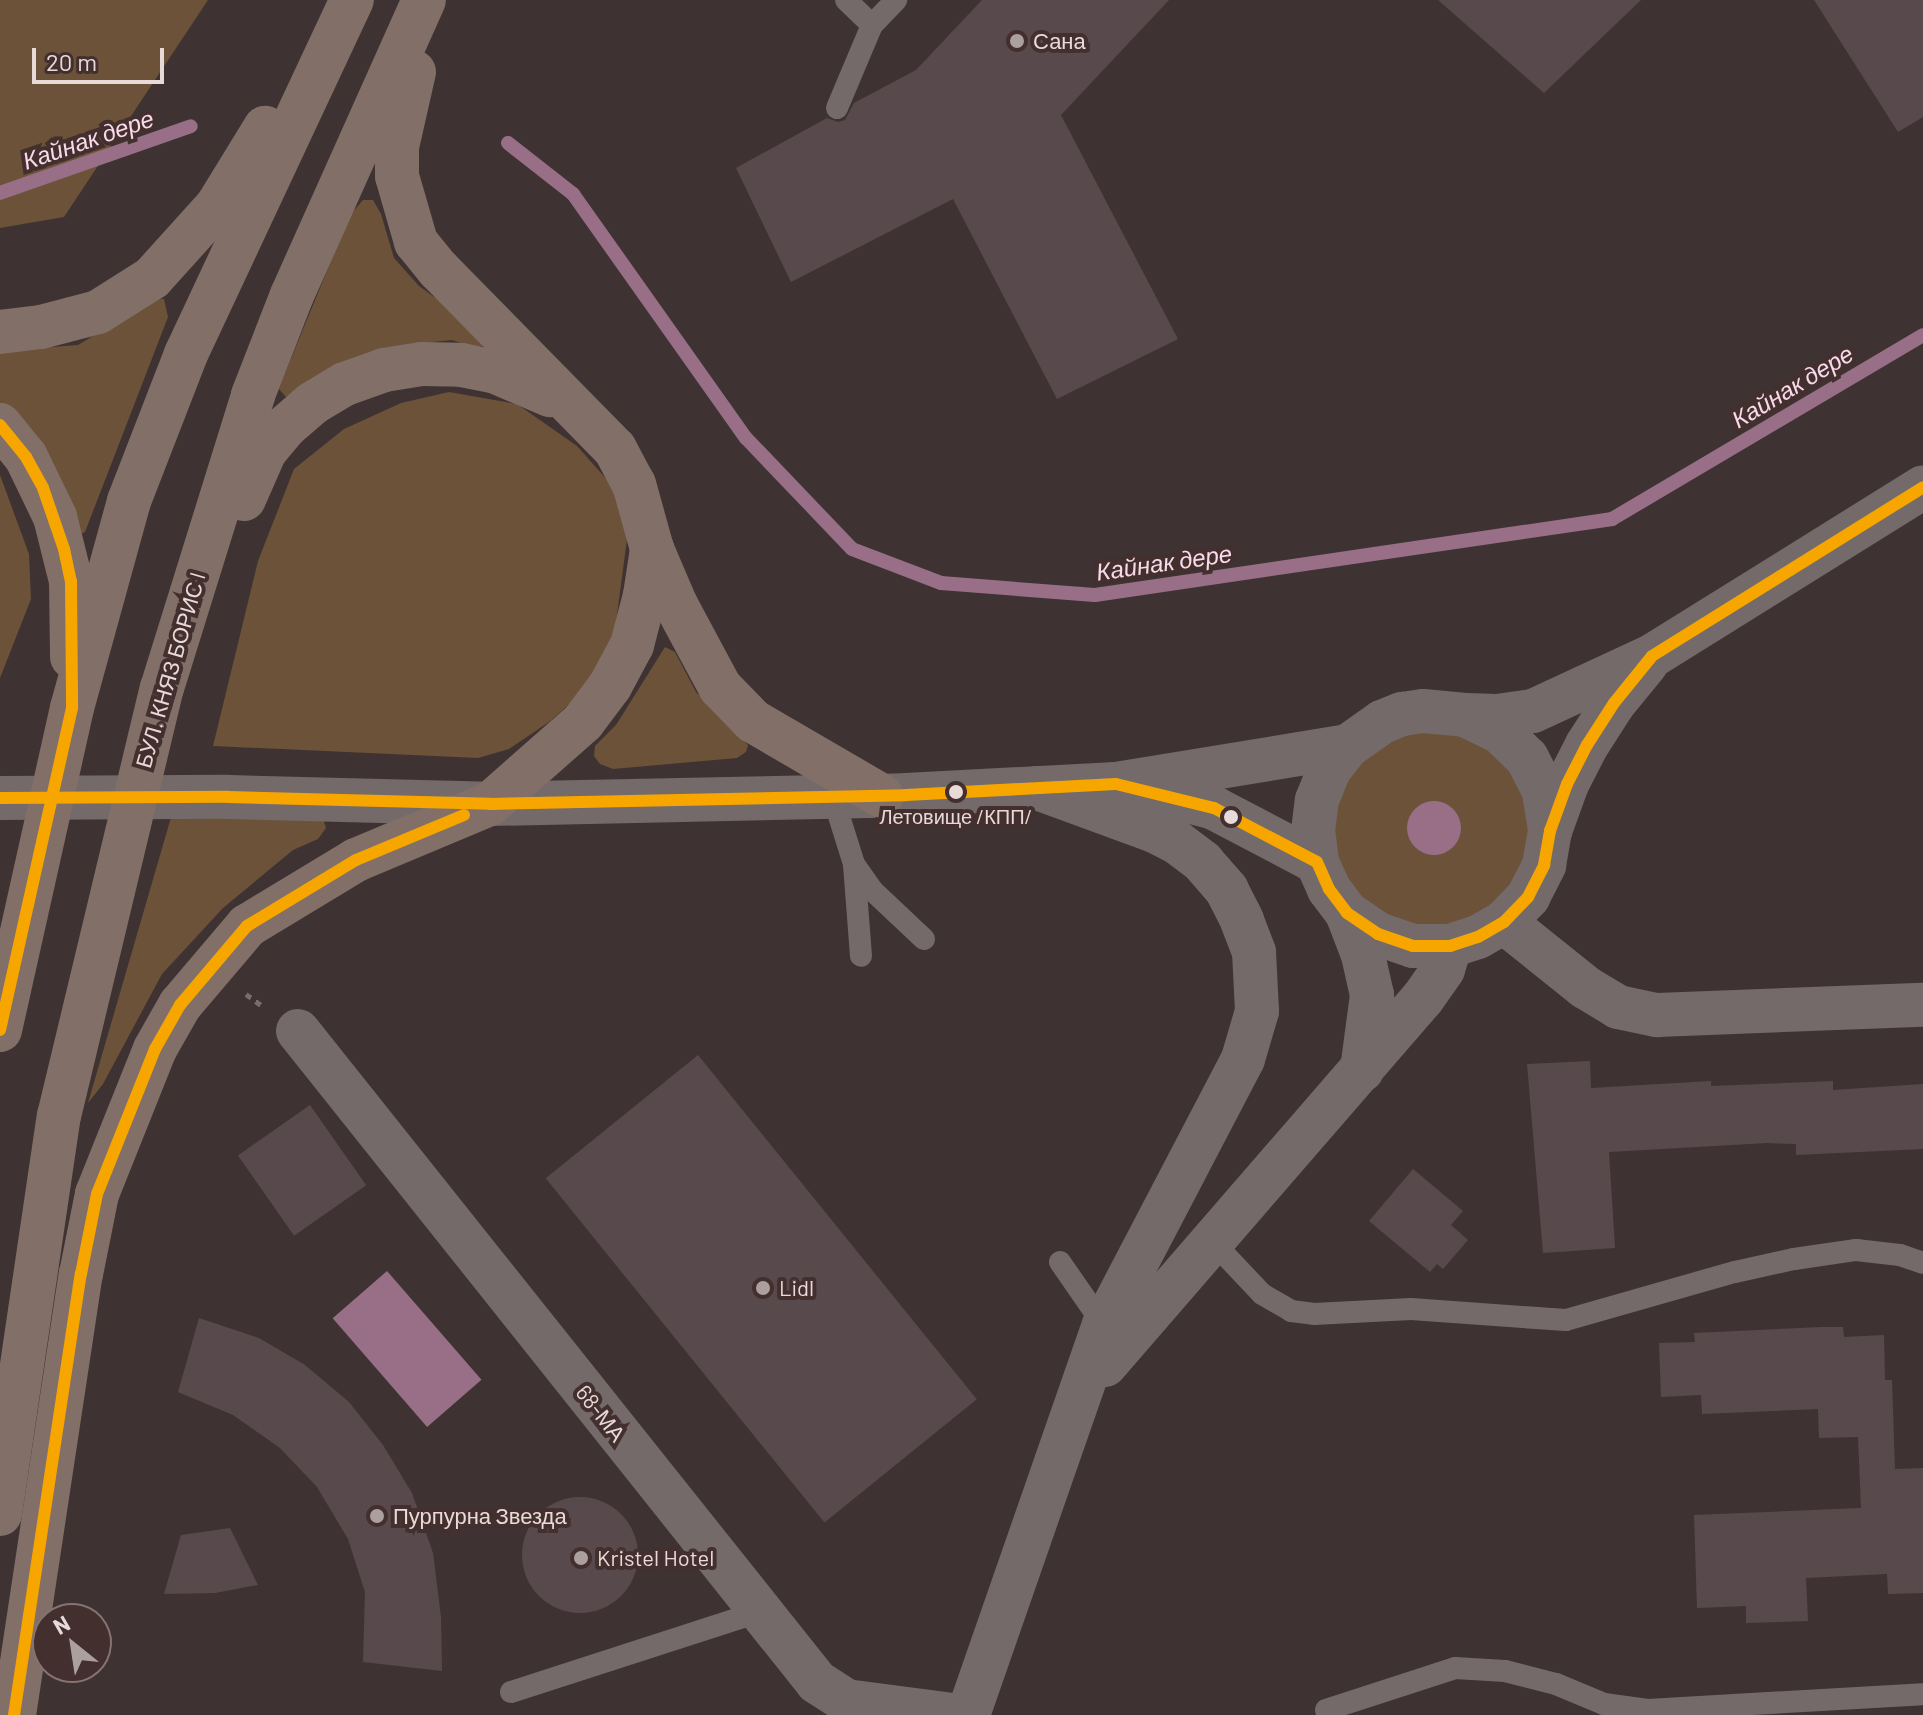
<!DOCTYPE html>
<meta charset="utf-8">
<style>
body{margin:0}
#map{position:relative;width:1923px;height:1715px;overflow:hidden;background:#3e3332;font-family:Barlow,sans-serif}
div>[style]{position:absolute}
[style*='--x']{left:calc(var(--x)*1px);top:calc(var(--y)*1px);width:calc(var(--w)*1px);rotate:calc(var(--a)*1deg)}
.green>*{inset:0;background:#6b5239}
.water>*{inset:0;background:#996f88;transform-origin:0 0}
.round{border-radius:50%}
.stream>*{height:14px;margin:-7px;padding:0 7px;transform-origin:7px;border-radius:7px;background:#996f88}
.building>*{inset:0;background:#584a4c;transform-origin:0 0}
.path>*{height:5px;margin-top:-2.5px;transform-origin:0;background:repeating-linear-gradient(90deg,#756e6d 0 6px,transparent 0 12px)}
.service>*{height:22px;margin:-11px;padding:0 11px;transform-origin:11px;border-radius:11px;background:#746a69}
.minor>*{height:44px;margin:-22px;padding:0 22px;transform-origin:22px;border-radius:22px;background:#746a69}
.tertiary>*{height:44px;margin:-22px;padding:0 22px;transform-origin:22px;border-radius:22px;background:#746a69}
.trunk>*{height:44px;margin:-22px;padding:0 22px;transform-origin:22px;border-radius:22px;background:#826f68}
.bus-1>*{height:12px;margin:-6px;padding:0 6px;transform-origin:6px;border-radius:6px;background:#f7a600}
.dots>*{width:22px;height:22px;translate:-50% -50%;box-sizing:border-box;border:4px solid #432f2d;border-radius:50%}
span{translate:-50% -50%;white-space:nowrap;text-align:center;line-height:1.15;-webkit-text-stroke:8px #432f2d;paint-order:stroke}
.bus-label{font-size:20px;color:#e7dad9}
.poi-label{font-size:22px;color:#e7dad9}
.left{translate:0 -50%;text-align:left}
.street-label{font-size:22px;color:#e7dad9}
.water-label{font-size:24px;color:#f8daeb;font-style:italic}
.north{position:absolute;left:32px;top:1603px;width:80px;height:80px;box-sizing:border-box;background:#432f2d;border:2px solid #857372;border-radius:50%;rotate:330deg;font-size:22px;font-weight:700;line-height:32px;text-align:center;color:#e7dad9}
.north::after{content:'';display:block;margin:auto;width:28px;height:36px;background:#aca09f;clip-path:polygon(50% 0,100% 100%,50% 72%,0 100%)}
.scale{position:absolute;left:32px;top:48px;width:132px;height:36px;box-sizing:border-box;border:4px solid #e7dad9;border-top:0;padding-left:10px;font-size:24px;line-height:28px;white-space:nowrap;color:#e7dad9;-webkit-text-stroke:6px #432f2d;paint-order:stroke}
</style>
<div id="map">
<div class="green">
<i style="clip-path:polygon(0 0,208px 0,64px 217px,0 228px)"></i>
<i style="clip-path:polygon(363px 200px,373px 200px,381px 214px,394px 258px,419px 286px,459px 315px,484px 339px,483px 346px,474px 347px,452px 340px,404px 345px,358px 360px,286px 397px,279px 389px,283px 378px,350px 215px)"></i>
<i style="clip-path:polygon(154px 299px,164px 299px,168px 317px,85px 532px,77px 536px,0 408px,0 351px,78px 345px)"></i>
<i style="clip-path:polygon(449px 392px,517px 404px,577px 446px,609px 482px,629px 524px,615px 630px,590px 686px,549px 722px,509px 749px,478px 758px,213px 746px,258px 561px,294px 469px,344px 429px,401px 403px)"></i>
<i style="clip-path:polygon(0 475px,29px 554px,31px 599px,0 678px)"></i>
<i style="clip-path:polygon(665px 647px,675px 652px,696px 692px,748px 745px,746px 752px,737px 758px,613px 769px,600px 764px,594px 756px,595px 746px,616px 725px)"></i>
<i style="clip-path:polygon(1402px 714px,1527px 758px,1544px 865px,1451px 946px,1329px 889px,1329px 770px)"></i>
<i style="clip-path:polygon(172px 814px,322px 816px,326px 828px,318px 839px,293px 850px,223px 908px,162px 974px,103px 1084px,88px 1103px)"></i>
</div>
<div class="water">
<i class="round" style="left:1407px;top:801px;width:54px;height:54px"></i>
<i style="left:387px;top:1271px;width:144px;height:72px;rotate:49deg"></i>
</div>
<div class="stream">
<i style="--x:508;--y:143;--w:83;--a:38.1"></i>
<i style="--x:573;--y:194;--w:299;--a:54.7"></i>
<i style="--x:746;--y:438;--w:153;--a:46.3"></i>
<i style="--x:852;--y:549;--w:95;--a:20.9"></i>
<i style="--x:941;--y:583;--w:154;--a:4.5"></i>
<i style="--x:1095;--y:595;--w:523;--a:-8.36"></i>
<i style="--x:1612;--y:519;--w:361;--a:-30.6"></i>
<i style="--x:0;--y:193;--w:202;--a:-19.3"></i>
</div>
<div class="building">
<i style="clip-path:polygon(982px 0,1169px 0,1061px 115px,1178px 339px,1057px 399px,953px 199px,791px 282px,736px 168px,827px 118px,838px 122px,845px 120px,854px 103px,916px 70px)"></i>
<i style="clip-path:polygon(1438px 0,1641px 0,1544px 93px)"></i>
<i style="clip-path:polygon(1814px 0,1923px 0,1923px 117px,1898px 132px)"></i>
<i style="left:698px;top:1055px;width:443px;height:196px;rotate:51deg"></i>
<i style="clip-path:polygon(1590px 1061px,1591px 1088px,1711px 1081px,1711px 1086px,1833px 1081px,1833px 1090px,1923px 1084px,1923px 1149px,1796px 1155px,1796px 1144px,1767px 1143px,1609px 1152px,1615px 1248px,1543px 1253px,1527px 1064px)"></i>
<i style="left:310px;top:1105px;width:98px;height:88px;rotate:55deg"></i>
<i style="clip-path:polygon(1413px 1169px,1463px 1211px,1451px 1225px,1468px 1240px,1443px 1269px,1437px 1264px,1430px 1272px,1369px 1221px)"></i>
<i style="clip-path:polygon(199px 1318px,259px 1338px,305px 1365px,349px 1402px,383px 1445px,412px 1493px,433px 1553px,441px 1617px,442px 1671px,363px 1662px,365px 1592px,348px 1539px,317px 1487px,280px 1448px,233px 1415px,178px 1392px)"></i>
<i style="clip-path:polygon(1822px 1327px,1843px 1327px,1844px 1337px,1884px 1335px,1885px 1380px,1892px 1380px,1895px 1469px,1923px 1468px,1923px 1593px,1888px 1594px,1887px 1574px,1806px 1578px,1808px 1621px,1746px 1623px,1746px 1606px,1697px 1608px,1694px 1515px,1861px 1508px,1858px 1437px,1819px 1438px,1818px 1409px,1702px 1414px,1701px 1395px,1661px 1397px,1659px 1343px,1695px 1342px,1694px 1333px)"></i>
<i class="round" style="left:522px;top:1497px;width:116px;height:116px"></i>
<i style="clip-path:polygon(230px 1528px,258px 1585px,215px 1593px,164px 1594px,181px 1535px)"></i>
</div>
<div class="path">
<i style="--x:246;--y:994;--w:22;--a:36"></i>
</div>
<div class="service">
<i style="--x:872;--y:25;--w:35;--a:-46"></i>
<i style="--x:837;--y:108;--w:90;--a:-67.1"></i>
<i style="--x:872;--y:25;--w:36;--a:-136"></i>
<i style="--x:833;--y:797;--w:70;--a:72.6"></i>
<i style="--x:854;--y:864;--w:33;--a:55"></i>
<i style="--x:873;--y:891;--w:70;--a:43.3"></i>
<i style="--x:854;--y:865;--w:91;--a:85.6"></i>
<i style="--x:1211;--y:1240;--w:74;--a:46.6"></i>
<i style="--x:1262;--y:1294;--w:34;--a:30"></i>
<i style="--x:1291;--y:1311;--w:23;--a:7"></i>
<i style="--x:1314;--y:1314;--w:97;--a:-3"></i>
<i style="--x:1411;--y:1309;--w:155;--a:4.1"></i>
<i style="--x:1566;--y:1320;--w:176;--a:-15.9"></i>
<i style="--x:1735;--y:1272;--w:60;--a:-12.4"></i>
<i style="--x:1794;--y:1259;--w:63;--a:-8.3"></i>
<i style="--x:1856;--y:1250;--w:44;--a:6.5"></i>
<i style="--x:1900;--y:1255;--w:24;--a:19"></i>
<i style="--x:1060;--y:1262;--w:83;--a:55.3"></i>
<i style="--x:511;--y:1692;--w:261;--a:-17.9"></i>
<i style="--x:1326;--y:1710;--w:136;--a:-18"></i>
<i style="--x:1455;--y:1668;--w:50;--a:3.4"></i>
<i style="--x:1505;--y:1671;--w:53;--a:14.3"></i>
<i style="--x:1556;--y:1684;--w:52;--a:22.6"></i>
<i style="--x:1604;--y:1704;--w:44;--a:7.8"></i>
<i style="--x:1648;--y:1710;--w:275;--a:-3.3"></i>
</div>
<div class="minor">
<i style="--x:1466;--y:715;--w:31;--a:2"></i>
<i style="--x:1497;--y:716;--w:36;--a:-8"></i>
<i style="--x:1533;--y:711;--w:131;--a:-24.8"></i>
<i style="--x:1652;--y:656;--w:319;--a:-31.9"></i>
<i style="--x:1138;--y:788;--w:79;--a:14.7"></i>
<i style="--x:1214;--y:808;--w:116;--a:27.7"></i>
<i style="--x:490;--y:804;--w:416;--a:-1.2"></i>
<i style="--x:906;--y:795;--w:210;--a:-3"></i>
<i style="--x:1116;--y:784;--w:235;--a:-9.3"></i>
<i style="--x:1347;--y:913;--w:37;--a:34"></i>
<i style="--x:1378;--y:934;--w:37;--a:19"></i>
<i style="--x:1413;--y:946;--w:37;--a:0"></i>
<i style="--x:1450;--y:946;--w:29;--a:-18"></i>
<i style="--x:1478;--y:937;--w:30;--a:-30"></i>
<i style="--x:1504;--y:922;--w:35;--a:-46"></i>
<i style="--x:1528;--y:897;--w:36;--a:-63"></i>
<i style="--x:1544;--y:865;--w:35;--a:-80"></i>
<i style="--x:1550;--y:831;--w:50;--a:-70.1"></i>
<i style="--x:1567;--y:784;--w:44;--a:-62.9"></i>
<i style="--x:1587;--y:745;--w:50;--a:-57.3"></i>
<i style="--x:1614;--y:703;--w:50;--a:-50.6"></i>
<i style="--x:1504;--y:922;--w:104;--a:38.7"></i>
<i style="--x:1585;--y:987;--w:39;--a:31"></i>
<i style="--x:1618;--y:1007;--w:40;--a:12"></i>
<i style="--x:1657;--y:1015;--w:266;--a:-2.2"></i>
<i style="--x:298;--y:1031;--w:833;--a:51.44"></i>
<i style="--x:817;--y:1682;--w:35;--a:33"></i>
<i style="--x:846;--y:1701;--w:108;--a:7.5"></i>
<i style="--x:1362;--y:1070;--w:76;--a:-82.4"></i>
<i style="--x:1372;--y:995;--w:41;--a:-102.7"></i>
<i style="--x:1363;--y:955;--w:45;--a:-110.9"></i>
<i style="--x:1347;--y:913;--w:30;--a:-127"></i>
<i style="--x:1329;--y:889;--w:30;--a:-114"></i>
<i style="--x:1317;--y:862;--w:31;--a:-97"></i>
<i style="--x:1313;--y:831;--w:31;--a:-83"></i>
<i style="--x:1317;--y:800;--w:32;--a:-68"></i>
<i style="--x:1329;--y:770;--w:31;--a:-52"></i>
<i style="--x:1348;--y:746;--w:42;--a:-35.2"></i>
<i style="--x:1382;--y:722;--w:22;--a:-22"></i>
<i style="--x:1402;--y:714;--w:21;--a:-8"></i>
<i style="--x:1423;--y:711;--w:42;--a:5.4"></i>
<i style="--x:1465;--y:715;--w:39;--a:26"></i>
<i style="--x:1500;--y:732;--w:37;--a:44"></i>
<i style="--x:1527;--y:758;--w:38;--a:63"></i>
<i style="--x:1544;--y:792;--w:39;--a:81"></i>
<i style="--x:1105;--y:1365;--w:486;--a:-49.1"></i>
<i style="--x:1423;--y:998;--w:35;--a:-55"></i>
<i style="--x:1443;--y:969;--w:24;--a:-73"></i>
<i style="--x:968;--y:1715;--w:413;--a:-70.8"></i>
<i style="--x:1104;--y:1325;--w:300;--a:-62.4"></i>
<i style="--x:1243;--y:1059;--w:50;--a:-73.7"></i>
<i style="--x:1257;--y:1011;--w:59;--a:-92.9"></i>
<i style="--x:1254;--y:952;--w:34;--a:-111"></i>
<i style="--x:1242;--y:920;--w:34;--a:-117"></i>
<i style="--x:1227;--y:890;--w:37;--a:-131"></i>
<i style="--x:1203;--y:862;--w:34;--a:-143"></i>
<i style="--x:1176;--y:842;--w:27;--a:-153"></i>
<i style="--x:1152;--y:830;--w:122;--a:-159.9"></i>
</div>
<div class="tertiary">
<i style="--x:0;--y:798;--w:228;--a:-0.3"></i>
<i style="--x:228;--y:797;--w:262;--a:1.5"></i>
</div>
<div class="trunk">
<i style="--x:414;--y:72;--w:77;--a:102.8"></i>
<i style="--x:397;--y:147;--w:29;--a:90"></i>
<i style="--x:397;--y:176;--w:69;--a:73.9"></i>
<i style="--x:416;--y:242;--w:36;--a:51"></i>
<i style="--x:439;--y:270;--w:251;--a:45.5"></i>
<i style="--x:615;--y:449;--w:40;--a:62"></i>
<i style="--x:634;--y:484;--w:67;--a:74.5"></i>
<i style="--x:652;--y:549;--w:61;--a:66.8"></i>
<i style="--x:676;--y:605;--w:93;--a:61.8"></i>
<i style="--x:720;--y:687;--w:47;--a:45.9"></i>
<i style="--x:753;--y:721;--w:149;--a:30.2"></i>
<i style="--x:0;--y:332;--w:41;--a:-7"></i>
<i style="--x:41;--y:327;--w:59;--a:-14.7"></i>
<i style="--x:98;--y:312;--w:64;--a:-32.2"></i>
<i style="--x:152;--y:278;--w:97;--a:-47.9"></i>
<i style="--x:217;--y:206;--w:92;--a:-58.4"></i>
<i style="--x:0;--y:425;--w:41;--a:50.9"></i>
<i style="--x:26;--y:457;--w:67;--a:64.2"></i>
<i style="--x:55;--y:517;--w:66;--a:76"></i>
<i style="--x:71;--y:581;--w:76;--a:89.2"></i>
<i style="--x:244;--y:499;--w:52;--a:-66.4"></i>
<i style="--x:265;--y:451;--w:30;--a:-50"></i>
<i style="--x:284;--y:428;--w:38;--a:-41"></i>
<i style="--x:313;--y:403;--w:37;--a:-31"></i>
<i style="--x:345;--y:384;--w:41;--a:-19.7"></i>
<i style="--x:384;--y:370;--w:38;--a:-9"></i>
<i style="--x:422;--y:364;--w:39;--a:1"></i>
<i style="--x:461;--y:365;--w:36;--a:11"></i>
<i style="--x:496;--y:372;--w:59;--a:23.1"></i>
<i style="--x:0;--y:1030;--w:330;--a:-77.4"></i>
<i style="--x:72;--y:708;--w:215;--a:-74.6"></i>
<i style="--x:129;--y:501;--w:158;--a:-68.8"></i>
<i style="--x:186;--y:354;--w:391;--a:-64.9"></i>
<i style="--x:0;--y:1514;--w:402;--a:-81.6"></i>
<i style="--x:59;--y:1116;--w:440;--a:-76.5"></i>
<i style="--x:162;--y:688;--w:307;--a:-72.7"></i>
<i style="--x:253;--y:395;--w:107;--a:-68.7"></i>
<i style="--x:292;--y:295;--w:323;--a:-65.9"></i>
<i style="--x:14;--y:1715;--w:446;--a:-81.4"></i>
<i style="--x:81;--y:1274;--w:82;--a:-78.7"></i>
<i style="--x:97;--y:1194;--w:156;--a:-68.2"></i>
<i style="--x:155;--y:1049;--w:51;--a:-60.4"></i>
<i style="--x:180;--y:1005;--w:104;--a:-49.7"></i>
<i style="--x:247;--y:926;--w:127;--a:-31.2"></i>
<i style="--x:356;--y:860;--w:145;--a:-22.7"></i>
<i style="--x:490;--y:804;--w:124;--a:-41.4"></i>
<i style="--x:583;--y:722;--w:45;--a:-53.1"></i>
<i style="--x:610;--y:686;--w:47;--a:-61.8"></i>
<i style="--x:632;--y:645;--w:52;--a:-75.4"></i>
<i style="--x:645;--y:595;--w:47;--a:-81.3"></i>
</div>
<div class="bus-1">
<i style="--x:0;--y:425;--w:41;--a:50.9"></i>
<i style="--x:26;--y:457;--w:35;--a:61"></i>
<i style="--x:43;--y:488;--w:65;--a:71"></i>
<i style="--x:64;--y:549;--w:33;--a:78"></i>
<i style="--x:71;--y:581;--w:127;--a:89.5"></i>
<i style="--x:72;--y:708;--w:330;--a:102.6"></i>
<i style="--x:0;--y:798;--w:228;--a:-0.3"></i>
<i style="--x:228;--y:797;--w:262;--a:1.5"></i>
<i style="--x:490;--y:804;--w:416;--a:-1.2"></i>
<i style="--x:906;--y:795;--w:210;--a:-3"></i>
<i style="--x:1116;--y:784;--w:101;--a:13.8"></i>
<i style="--x:1214;--y:808;--w:116;--a:27.7"></i>
<i style="--x:1317;--y:862;--w:30;--a:66"></i>
<i style="--x:1329;--y:889;--w:30;--a:53"></i>
<i style="--x:1347;--y:913;--w:37;--a:34"></i>
<i style="--x:1378;--y:934;--w:37;--a:19"></i>
<i style="--x:1413;--y:946;--w:37;--a:0"></i>
<i style="--x:1450;--y:946;--w:29;--a:-18"></i>
<i style="--x:1478;--y:937;--w:30;--a:-30"></i>
<i style="--x:1504;--y:922;--w:35;--a:-46"></i>
<i style="--x:1528;--y:897;--w:36;--a:-63"></i>
<i style="--x:1544;--y:865;--w:35;--a:-80"></i>
<i style="--x:1550;--y:831;--w:50;--a:-70.1"></i>
<i style="--x:1567;--y:784;--w:44;--a:-62.9"></i>
<i style="--x:1587;--y:745;--w:50;--a:-57.3"></i>
<i style="--x:1614;--y:703;--w:60;--a:-51"></i>
<i style="--x:1652;--y:656;--w:319;--a:-31.9"></i>
<i style="--x:14;--y:1715;--w:446;--a:-81.4"></i>
<i style="--x:81;--y:1274;--w:82;--a:-78.7"></i>
<i style="--x:97;--y:1194;--w:156;--a:-68.2"></i>
<i style="--x:155;--y:1049;--w:51;--a:-60.4"></i>
<i style="--x:180;--y:1005;--w:104;--a:-49.7"></i>
<i style="--x:247;--y:926;--w:127;--a:-31.2"></i>
<i style="--x:356;--y:860;--w:117;--a:-22.6"></i>
</div>
<div class="dots">
<i style="left:1017px;top:41px;background:#aca09f"></i>
<i style="left:956px;top:792px;background:#e7dad9"></i>
<i style="left:1231px;top:817px;background:#e7dad9"></i>
<i style="left:763px;top:1288px;background:#aca09f"></i>
<i style="left:377px;top:1516px;background:#aca09f"></i>
<i style="left:581px;top:1558px;background:#aca09f"></i>
</div>
<div class="bus-label">
<span style="left:956px;top:816px">Летовище /КПП/</span>
</div>
<div class="poi-label">
<span class="left" style="left:1033px;top:41px">Сана</span>
<span class="left" style="left:779px;top:1288px">Lidl</span>
<span class="left" style="left:393px;top:1516px">Пурпурна Звезда</span>
<span class="left" style="left:597px;top:1558px">Kristel Hotel</span>
</div>
<div class="street-label">
<span style="left:170px;top:670px;rotate:-74deg">БУЛ. КНЯЗ БОРИС I</span>
<span style="left:601px;top:1413px;rotate:52deg">68-МА</span>
</div>
<div class="water-label">
<span style="left:88px;top:139px;rotate:-19deg">Кайнак дере</span>
<span style="left:1792px;top:386px;rotate:-31deg">Кайнак дере</span>
<span style="left:1164px;top:562px;rotate:-8deg">Кайнак дере</span>
</div>
<div class="north">N</div>
<div class="scale">20 m</div>
</div>
